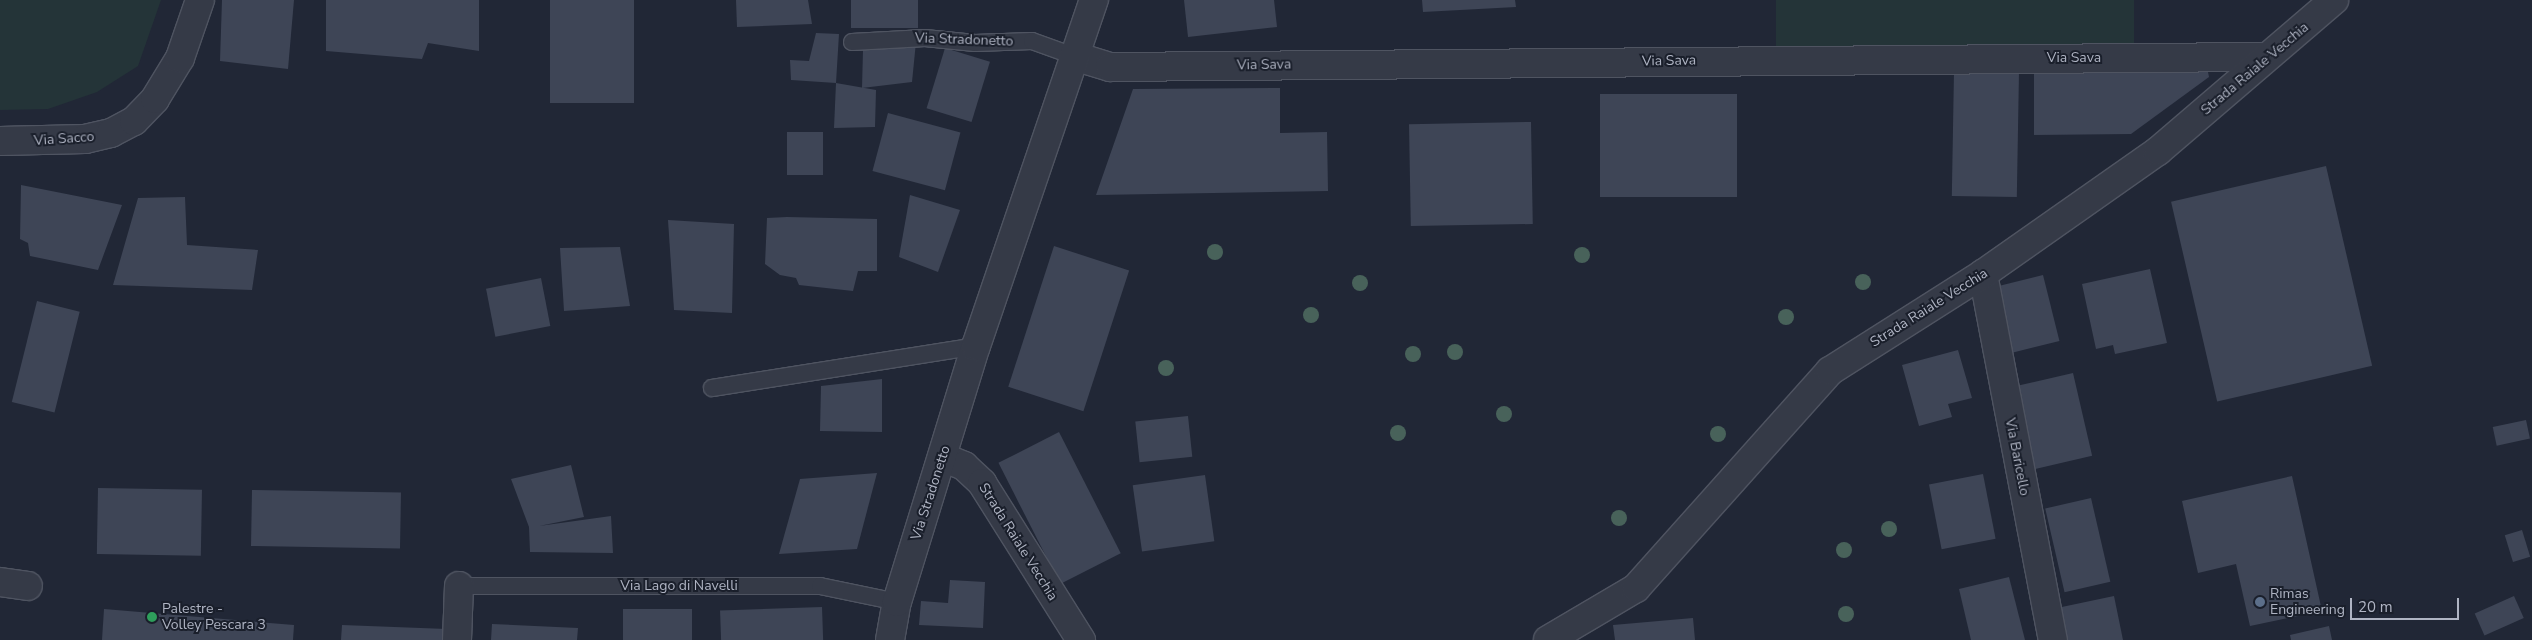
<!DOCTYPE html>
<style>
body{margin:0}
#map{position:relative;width:2532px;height:640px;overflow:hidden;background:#212736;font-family:"Nunito Sans",sans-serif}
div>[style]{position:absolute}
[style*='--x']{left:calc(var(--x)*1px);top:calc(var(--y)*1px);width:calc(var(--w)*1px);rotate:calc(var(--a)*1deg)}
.green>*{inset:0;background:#243438;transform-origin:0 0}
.building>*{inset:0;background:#3e4556;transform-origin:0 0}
.roads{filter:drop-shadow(1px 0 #4f5461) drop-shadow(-1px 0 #4f5461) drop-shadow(0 1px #4f5461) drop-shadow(0 -1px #4f5461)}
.service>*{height:16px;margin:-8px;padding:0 8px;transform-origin:8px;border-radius:8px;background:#353a47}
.minor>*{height:28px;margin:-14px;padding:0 14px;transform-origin:14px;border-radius:14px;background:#353a47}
.trees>*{width:16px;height:16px;margin:-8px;border-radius:50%;background:#48625a}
.dots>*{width:14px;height:14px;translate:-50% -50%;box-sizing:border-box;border:2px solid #1a1f2b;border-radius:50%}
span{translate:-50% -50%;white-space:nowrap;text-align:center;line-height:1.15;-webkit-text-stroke:4px #1a1f2b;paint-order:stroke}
.street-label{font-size:14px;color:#afb4c3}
.poi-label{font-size:14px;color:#afb4c3}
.left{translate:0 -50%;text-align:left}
.scale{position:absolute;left:2350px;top:598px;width:109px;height:22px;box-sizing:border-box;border:2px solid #afb4c3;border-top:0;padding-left:6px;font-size:15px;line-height:18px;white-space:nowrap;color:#afb4c3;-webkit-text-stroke:4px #1a1f2b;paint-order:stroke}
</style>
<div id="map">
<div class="green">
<i style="clip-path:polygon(0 0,161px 0,138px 66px,97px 92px,48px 109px,0 110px)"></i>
<i style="left:1776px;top:0;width:358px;height:48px"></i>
</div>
<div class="building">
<i style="clip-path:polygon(222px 0,294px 0,288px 69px,220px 61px)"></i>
<i style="clip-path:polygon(326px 0,479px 0,479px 51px,428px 43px,422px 59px,326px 51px)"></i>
<i style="left:550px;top:0;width:84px;height:103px"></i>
<i style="clip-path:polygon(736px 0,808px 0,812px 24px,737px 27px)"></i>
<i style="left:851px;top:0;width:67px;height:28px"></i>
<i style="clip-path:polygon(1184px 0,1274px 0,1277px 27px,1188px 37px)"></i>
<i style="clip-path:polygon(1422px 0,1515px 0,1516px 7px,1423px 12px)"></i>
<i style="clip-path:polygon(816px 33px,839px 34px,836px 83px,791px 80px,790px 60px,809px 61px)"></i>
<i style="clip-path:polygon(916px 42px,912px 82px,862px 88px,863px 50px)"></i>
<i style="left:945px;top:48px;width:47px;height:63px;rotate:17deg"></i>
<i style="clip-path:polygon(2207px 67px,2209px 77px,2131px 134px,2034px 135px,2034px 71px)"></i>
<i style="left:1954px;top:71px;width:65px;height:125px;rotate:1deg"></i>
<i style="clip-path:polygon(836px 83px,876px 90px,875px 127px,834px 128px)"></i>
<i style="clip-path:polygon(1280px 88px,1280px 133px,1327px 132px,1328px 191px,1096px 195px,1133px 89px)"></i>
<i style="left:1600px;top:94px;width:137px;height:103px"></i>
<i style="left:888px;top:113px;width:75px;height:60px;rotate:15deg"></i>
<i style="left:1531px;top:122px;width:102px;height:122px;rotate:89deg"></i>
<i style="left:787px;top:132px;width:36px;height:43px"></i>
<i style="left:2326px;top:166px;width:205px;height:159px;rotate:77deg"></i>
<i style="clip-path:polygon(21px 185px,122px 205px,98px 270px,30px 256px,28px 243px,20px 239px)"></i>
<i style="clip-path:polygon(910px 195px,960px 210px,938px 272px,899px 257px)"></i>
<i style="clip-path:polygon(185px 197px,187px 245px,258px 250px,252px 290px,113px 285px,138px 198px)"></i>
<i style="clip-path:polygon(787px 217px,877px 219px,877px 271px,858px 271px,853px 291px,799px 285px,796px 278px,780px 275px,765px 264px,767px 218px)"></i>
<i style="clip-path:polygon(668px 220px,734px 224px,732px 313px,674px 310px)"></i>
<i style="left:1054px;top:246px;width:79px;height:148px;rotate:18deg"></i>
<i style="clip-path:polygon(620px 247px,630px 306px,564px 311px,560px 248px)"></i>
<i style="clip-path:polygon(2150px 269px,2167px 343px,2115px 354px,2113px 345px,2096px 349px,2082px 284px)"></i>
<i style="left:2043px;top:275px;width:68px;height:55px;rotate:76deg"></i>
<i style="left:541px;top:278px;width:49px;height:56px;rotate:79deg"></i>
<i style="left:37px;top:301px;width:44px;height:104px;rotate:14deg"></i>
<i style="clip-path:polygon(1958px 350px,1972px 398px,1948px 404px,1952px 417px,1919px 426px,1902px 365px)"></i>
<i style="left:2073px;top:373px;width:85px;height:65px;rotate:77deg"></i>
<i style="clip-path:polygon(882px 379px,882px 432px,820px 431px,821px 386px)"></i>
<i style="left:1188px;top:416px;width:41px;height:53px;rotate:84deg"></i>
<i style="left:2526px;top:420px;width:19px;height:34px;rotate:78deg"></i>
<i style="left:1059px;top:432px;width:136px;height:68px;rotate:63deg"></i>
<i style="clip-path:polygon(571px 465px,584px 517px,539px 526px,611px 516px,613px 553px,530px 552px,529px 527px,511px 479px)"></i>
<i style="clip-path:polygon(877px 473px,857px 549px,779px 554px,800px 479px)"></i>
<i style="left:1983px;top:474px;width:66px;height:55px;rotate:79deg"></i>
<i style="left:1205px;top:475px;width:67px;height:73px;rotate:82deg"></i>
<i style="clip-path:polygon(2292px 476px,2322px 611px,2250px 626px,2236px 564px,2198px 573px,2182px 501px)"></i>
<i style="left:98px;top:488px;width:104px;height:66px;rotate:1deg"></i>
<i style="left:252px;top:490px;width:149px;height:56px;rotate:1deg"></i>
<i style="left:2091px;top:498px;width:86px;height:47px;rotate:77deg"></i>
<i style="left:2522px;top:530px;width:28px;height:18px;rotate:73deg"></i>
<i style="clip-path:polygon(2009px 577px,2025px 640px,1971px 640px,1959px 589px)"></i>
<i style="clip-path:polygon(950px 580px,985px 582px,983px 628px,919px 625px,921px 601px,948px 603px)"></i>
<i style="clip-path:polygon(2114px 596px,2123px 640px,2064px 640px,2057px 608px)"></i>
<i style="left:2514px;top:596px;width:24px;height:43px;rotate:66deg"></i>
<i style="left:822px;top:607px;width:33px;height:102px;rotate:88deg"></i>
<i style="clip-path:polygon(104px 609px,294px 625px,293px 640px,102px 640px)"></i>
<i style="left:623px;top:609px;width:69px;height:31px"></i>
<i style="clip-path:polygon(1693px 618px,1695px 640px,1615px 640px,1613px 625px)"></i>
<i style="clip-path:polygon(492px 624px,578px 628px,577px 640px,491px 640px)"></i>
<i style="clip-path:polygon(342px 625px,447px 629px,447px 640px,341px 640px)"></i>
<i style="clip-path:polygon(2329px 626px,2332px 640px,2291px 640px,2290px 635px)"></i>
</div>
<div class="roads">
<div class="service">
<i style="--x:852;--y:42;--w:73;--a:-3.1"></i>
<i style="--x:925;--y:38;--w:50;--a:5.7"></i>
<i style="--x:975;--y:43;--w:57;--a:-2"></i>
<i style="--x:1032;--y:41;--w:45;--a:19.7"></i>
<i style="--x:712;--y:388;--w:267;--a:-9"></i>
<i style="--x:459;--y:586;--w:361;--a:0"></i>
<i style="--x:820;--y:586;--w:79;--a:11.7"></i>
</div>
<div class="minor">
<i style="--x:1074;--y:56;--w:38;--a:17"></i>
<i style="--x:1110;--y:67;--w:1156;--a:-0.5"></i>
<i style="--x:0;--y:141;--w:85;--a:-1.3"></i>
<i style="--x:85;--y:139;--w:27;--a:-13"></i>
<i style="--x:111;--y:133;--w:26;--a:-28"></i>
<i style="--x:134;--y:121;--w:30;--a:-46"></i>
<i style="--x:155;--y:99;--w:48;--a:-58.6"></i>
<i style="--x:180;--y:58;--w:61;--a:-71"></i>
<i style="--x:1983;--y:274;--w:373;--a:79.2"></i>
<i style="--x:942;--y:457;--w:24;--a:22"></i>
<i style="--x:964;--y:466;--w:25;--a:43"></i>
<i style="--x:982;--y:483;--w:186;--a:57.8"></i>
<i style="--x:0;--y:582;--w:28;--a:8"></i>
<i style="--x:457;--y:640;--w:54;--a:-87.9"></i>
<i style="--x:890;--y:640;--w:39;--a:-80"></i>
<i style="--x:897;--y:602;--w:268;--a:-72.9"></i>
<i style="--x:976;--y:346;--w:366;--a:-71.2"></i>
<i style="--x:1548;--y:640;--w:102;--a:-30.6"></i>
<i style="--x:1636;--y:588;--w:291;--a:-48.2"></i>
<i style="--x:1830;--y:371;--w:181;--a:-32.4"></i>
<i style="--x:1983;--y:274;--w:214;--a:-35.1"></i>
<i style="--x:2158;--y:151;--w:232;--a:-40.6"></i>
</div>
</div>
<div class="trees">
<i style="left:1215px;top:252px"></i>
<i style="left:1582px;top:255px"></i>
<i style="left:1863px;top:282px"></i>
<i style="left:1360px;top:283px"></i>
<i style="left:1311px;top:315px"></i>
<i style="left:1786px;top:317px"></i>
<i style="left:1455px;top:352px"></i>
<i style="left:1413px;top:354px"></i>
<i style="left:1166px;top:368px"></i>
<i style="left:1504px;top:414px"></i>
<i style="left:1398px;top:433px"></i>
<i style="left:1718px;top:434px"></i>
<i style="left:1619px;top:518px"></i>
<i style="left:1889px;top:529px"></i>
<i style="left:1844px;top:550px"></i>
<i style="left:1846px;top:614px"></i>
</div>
<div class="dots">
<i style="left:2260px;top:602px;background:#5c6f8a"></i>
<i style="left:152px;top:617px;background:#2e9e5b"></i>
</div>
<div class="street-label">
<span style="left:964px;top:40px;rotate:2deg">Via Stradonetto</span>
<span style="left:2074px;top:58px">Via Sava</span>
<span style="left:1669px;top:61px;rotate:-1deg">Via Sava</span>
<span style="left:1264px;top:65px;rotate:-1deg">Via Sava</span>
<span style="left:2255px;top:69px;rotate:-40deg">Strada Raiale Vecchia</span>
<span style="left:64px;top:139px;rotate:-4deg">Via Sacco</span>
<span style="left:1929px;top:308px;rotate:-32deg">Strada Raiale Vecchia</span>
<span style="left:2017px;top:457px;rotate:79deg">Via Baricello</span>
<span style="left:931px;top:493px;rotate:-72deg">Via Stradonetto</span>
<span style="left:1018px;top:542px;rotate:58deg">Strada Raiale Vecchia</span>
<span style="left:679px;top:586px">Via Lago di Navelli</span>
</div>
<div class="poi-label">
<span class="left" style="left:2270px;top:602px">Rimas<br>Engineering</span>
<span class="left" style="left:162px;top:617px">Palestre -<br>Volley Pescara 3</span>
</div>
<div class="scale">20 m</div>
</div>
